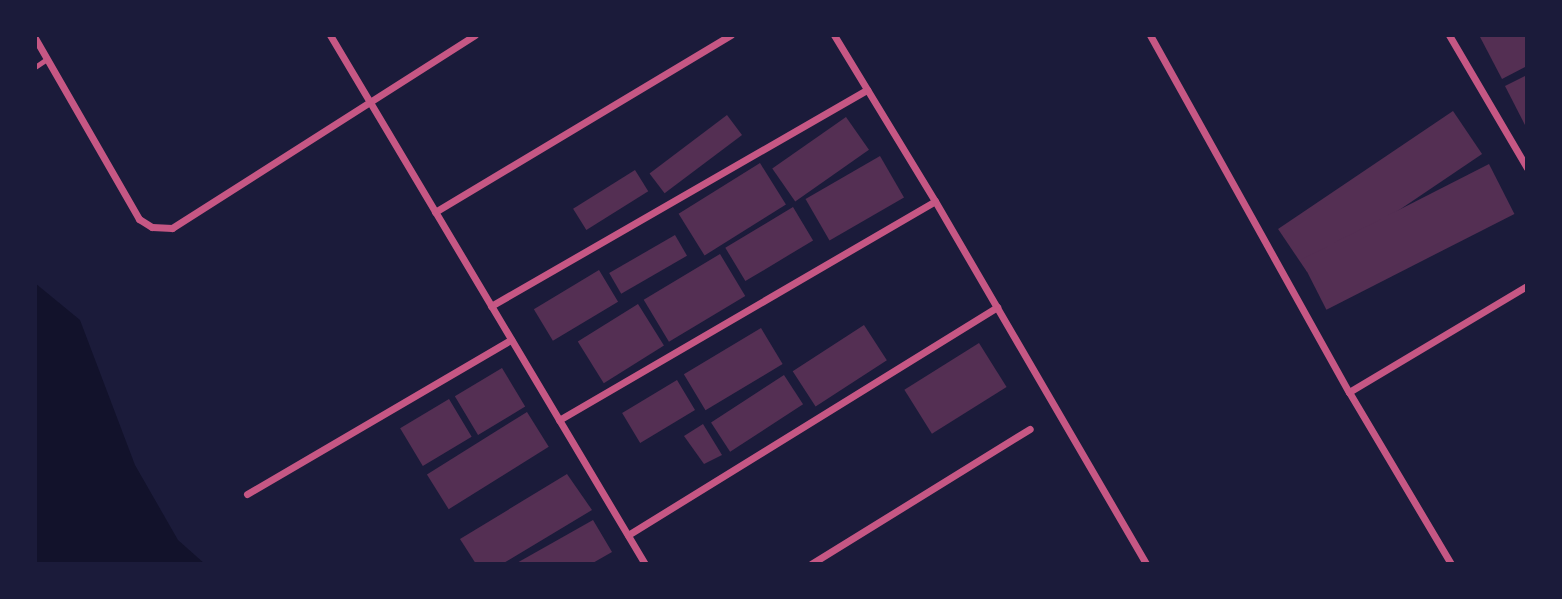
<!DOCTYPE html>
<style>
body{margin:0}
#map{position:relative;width:1562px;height:599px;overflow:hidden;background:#1b1b3a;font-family:"Crimson Pro",serif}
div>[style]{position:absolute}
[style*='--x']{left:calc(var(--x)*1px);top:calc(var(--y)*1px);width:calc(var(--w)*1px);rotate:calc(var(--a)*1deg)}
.water>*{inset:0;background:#12122b}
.building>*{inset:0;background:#542f53;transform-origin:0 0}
.service>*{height:5px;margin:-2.5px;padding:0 2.5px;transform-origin:2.5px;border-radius:2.5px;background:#c65784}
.minor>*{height:7px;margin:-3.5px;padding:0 3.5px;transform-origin:3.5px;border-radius:3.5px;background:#c65784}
span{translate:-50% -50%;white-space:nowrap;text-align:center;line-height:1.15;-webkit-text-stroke:5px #1b1b3a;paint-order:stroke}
.frame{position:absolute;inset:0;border:37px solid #1b1b3a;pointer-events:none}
</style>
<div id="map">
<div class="water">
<i style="clip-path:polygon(35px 283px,80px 320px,135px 465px,178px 540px,205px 564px,35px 564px)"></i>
</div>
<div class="building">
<i style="clip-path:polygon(1479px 35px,1527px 35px,1527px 66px,1502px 79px)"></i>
<i style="clip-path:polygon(1527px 75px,1527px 129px,1505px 86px)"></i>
<i style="left:1453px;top:111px;width:52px;height:211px;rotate:56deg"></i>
<i style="left:727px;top:115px;width:25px;height:97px;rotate:53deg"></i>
<i style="left:846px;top:117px;width:40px;height:90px;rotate:55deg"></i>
<i style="left:880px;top:156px;width:48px;height:86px;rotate:60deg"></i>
<i style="left:760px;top:163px;width:49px;height:96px;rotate:58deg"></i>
<i style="left:1489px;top:164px;width:56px;height:211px;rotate:63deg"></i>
<i style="left:635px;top:170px;width:25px;height:73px;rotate:58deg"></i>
<i style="left:793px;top:207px;width:39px;height:79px;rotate:59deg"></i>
<i style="left:675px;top:235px;width:24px;height:76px;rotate:60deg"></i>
<i style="left:720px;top:254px;width:49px;height:89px;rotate:59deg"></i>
<i style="left:599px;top:270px;width:37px;height:76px;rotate:59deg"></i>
<i style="left:638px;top:304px;width:49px;height:71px;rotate:58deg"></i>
<i style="left:864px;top:325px;width:42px;height:85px;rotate:57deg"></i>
<i style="left:761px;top:328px;width:42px;height:90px;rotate:59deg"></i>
<i style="left:979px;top:343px;width:52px;height:88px;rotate:58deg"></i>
<i style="left:502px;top:368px;width:45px;height:55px;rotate:59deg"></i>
<i style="left:784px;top:375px;width:35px;height:87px;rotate:57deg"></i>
<i style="left:677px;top:380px;width:35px;height:64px;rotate:59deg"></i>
<i style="left:449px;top:399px;width:44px;height:57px;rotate:59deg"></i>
<i style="left:527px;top:412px;width:41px;height:118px;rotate:58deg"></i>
<i style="clip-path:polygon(703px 424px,722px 455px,704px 464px,684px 436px)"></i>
<i style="clip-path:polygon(567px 474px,592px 510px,502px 564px,476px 564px,460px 539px)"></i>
<i style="clip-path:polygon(593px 520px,612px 552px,591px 564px,515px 564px)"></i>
</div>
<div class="service">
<i style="--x:35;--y:67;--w:14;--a:-34"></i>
</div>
<div class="minor">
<i style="--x:330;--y:35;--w:616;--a:59.23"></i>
<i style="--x:834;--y:35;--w:194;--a:58.7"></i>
<i style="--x:935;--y:201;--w:420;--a:59.8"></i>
<i style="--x:1150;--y:35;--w:409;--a:60.9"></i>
<i style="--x:1349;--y:392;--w:200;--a:59.3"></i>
<i style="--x:1449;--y:35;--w:154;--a:59.6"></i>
<i style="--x:35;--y:38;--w:209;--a:60.1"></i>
<i style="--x:139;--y:219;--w:15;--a:32"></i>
<i style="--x:152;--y:227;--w:20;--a:3"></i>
<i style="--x:172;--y:228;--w:359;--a:-32.5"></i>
<i style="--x:435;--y:212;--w:345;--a:-30.9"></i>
<i style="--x:491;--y:306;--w:434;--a:-29.9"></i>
<i style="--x:1349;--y:392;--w:207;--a:-30.8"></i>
<i style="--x:559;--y:420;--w:435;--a:-30.2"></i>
<i style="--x:247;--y:494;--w:306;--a:-30.3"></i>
<i style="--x:628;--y:535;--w:434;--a:-31.7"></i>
<i style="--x:811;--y:564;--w:257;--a:-31.7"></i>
</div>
<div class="frame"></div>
</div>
